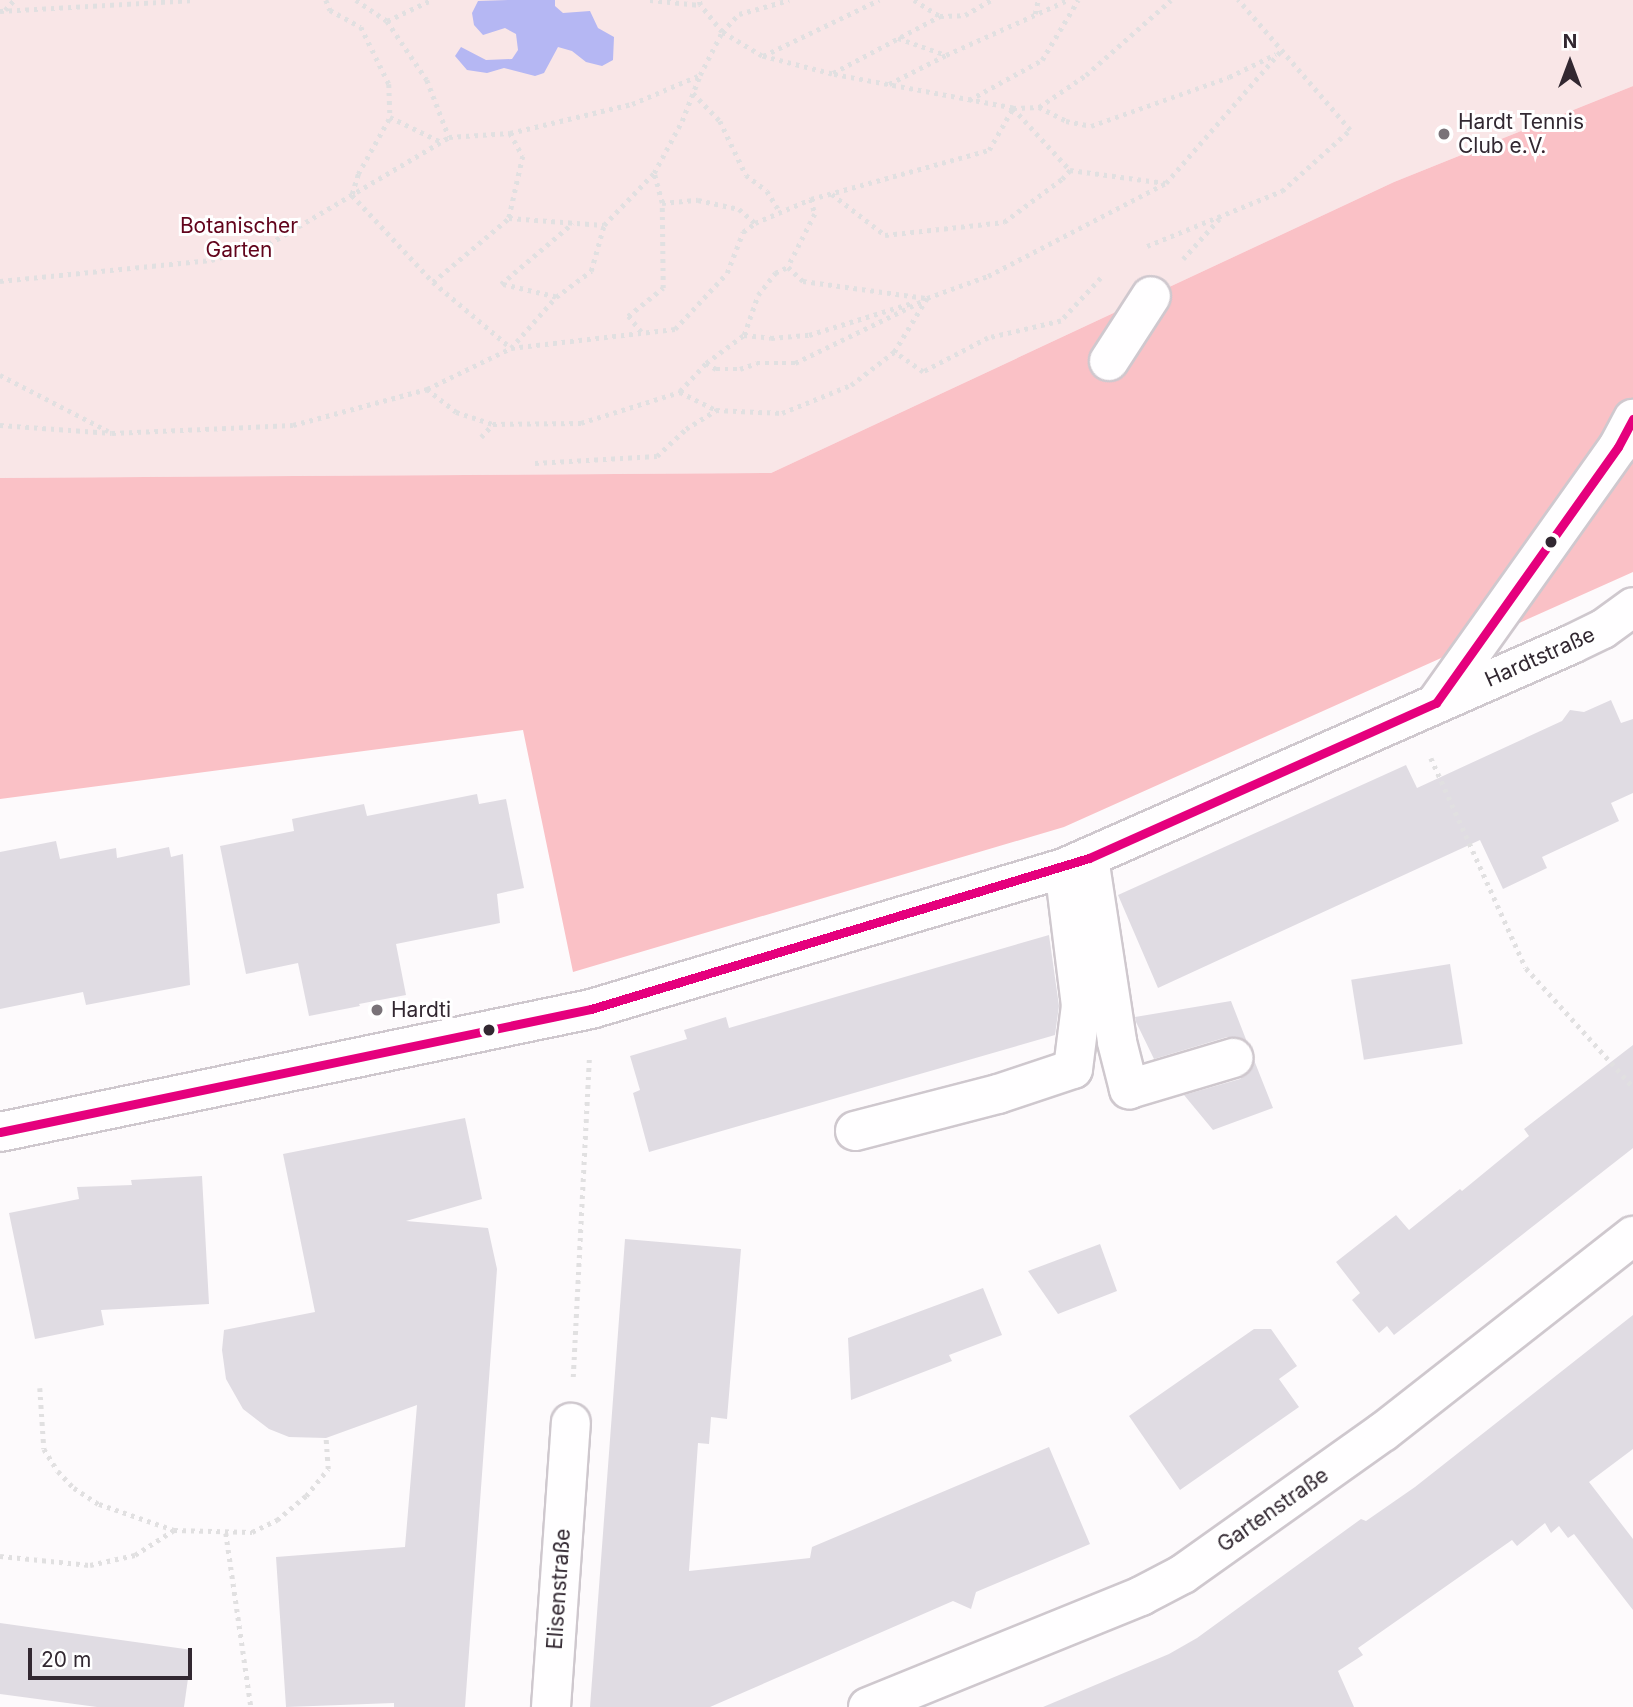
<!DOCTYPE html>
<meta charset="utf-8">
<style>
body{margin:0}
#map{position:relative;width:1633px;height:1707px;overflow:hidden;background:#fdfafc;font-family:Inter,sans-serif}
div>[style]{position:absolute}
[style*='--x']{left:calc(var(--x)*1px);top:calc(var(--y)*1px);width:calc(var(--w)*1px);rotate:calc(var(--a)*1deg)}
.green>*{inset:0;background:#f9e6e7}
.forest>*{inset:0;background:#fac1c6}
.water>*{inset:0;background:#b5b7f3}
.building>*{inset:0;background:#e0dce3;transform-origin:0 0}
.path>*{height:4.5px;margin-top:-2.25px;transform-origin:0;background:repeating-linear-gradient(90deg,#e1e0e1 0 3.5px,transparent 0 8.5px)}
.roads{filter:drop-shadow(2px 0 #cfc8ce) drop-shadow(-2px 0 #cfc8ce) drop-shadow(0 2px #cfc8ce) drop-shadow(0 -2px #cfc8ce)}
.minor>*{height:38px;margin:-19px;padding:0 19px;transform-origin:19px;border-radius:19px;background:#fffeff}
.bus-1>*{height:9px;margin:-4.5px;padding:0 4.5px;transform-origin:4.5px;border-radius:4.5px;background:#e5007d}
.dots>*{width:19px;height:19px;translate:-50% -50%;box-sizing:border-box;border:4px solid #fff;border-radius:50%}
span{translate:-50% -50%;white-space:nowrap;text-align:center;line-height:1.15;-webkit-text-stroke:6px #fff;paint-order:stroke}
.poi-label{font-size:21px;color:#322831}
.left{translate:0 -50%;text-align:left}
.park-label{font-size:21px;color:#62041c}
.street-label{font-size:21px;color:#322831}
.north{position:absolute;left:1535px;top:28px;width:70px;height:70px;-webkit-text-stroke:5px #fff;paint-order:stroke;rotate:0deg;font-size:19px;font-weight:700;line-height:28px;text-align:center;color:#322831}
.north::after{content:'';display:block;margin:auto;width:24px;height:32px;background:#322831;clip-path:polygon(50% 0,100% 100%,50% 72%,0 100%)}
.scale{position:absolute;left:28px;top:1648px;width:164px;height:32px;box-sizing:border-box;border:4px solid #322831;border-top:0;padding-left:9px;font-size:21px;line-height:24px;white-space:nowrap;color:#322831;-webkit-text-stroke:5px #fff;paint-order:stroke}
</style>
<div id="map">
<div class="green">
<i style="clip-path:polygon(0 0,1633px 0,1633px 86px,1394px 182px,771px 473px,0 478px)"></i>
</div>
<div class="forest">
<i style="clip-path:polygon(1633px 86px,1633px 572px,1064px 827px,573px 972px,523px 730px,0 799px,0 478px,771px 473px,1394px 182px)"></i>
</div>
<div class="water">
<i style="clip-path:polygon(508px 0,555px 0,555px 6px,563px 13px,590px 11px,598px 28px,614px 37px,613px 60px,602px 66px,586px 62px,572px 51px,558px 47px,544px 73px,535px 76px,504px 68px,487px 73px,467px 70px,455px 56px,461px 47px,486px 60px,512px 59px,518px 50px,516px 34px,505px 28px,483px 35px,474px 25px,472px 13px,478px 1px)"></i>
</div>
<div class="building">
<i style="clip-path:polygon(1611px 700px,1621px 723px,1633px 719px,1633px 793px,1611px 803px,1619px 821px,1542px 857px,1547px 868px,1503px 889px,1480px 840px,1158px 988px,1118px 895px,1406px 765px,1417px 788px,1562px 721px,1570px 710px,1584px 712px)"></i>
<i style="clip-path:polygon(477px 794px,479px 804px,506px 799px,524px 888px,497px 894px,500px 923px,396px 944px,406px 995px,359px 1004px,360px 1006px,309px 1016px,298px 963px,246px 974px,220px 846px,294px 831px,292px 819px,364px 804px,367px 816px)"></i>
<i style="clip-path:polygon(56px 841px,60px 859px,116px 848px,117px 858px,169px 847px,171px 857px,183px 854px,190px 985px,86px 1005px,83px 992px,0 1009px,0 852px)"></i>
<i style="clip-path:polygon(1049px 935px,1059px 1006px,1055px 1035px,649px 1152px,633px 1093px,640px 1090px,630px 1056px,687px 1039px,684px 1030px,726px 1017px,729px 1028px)"></i>
<i style="left:1450px;top:964px;width:81px;height:100px;rotate:81deg"></i>
<i style="clip-path:polygon(1231px 1001px,1247px 1042px,1237px 1037px,1227px 1037px,1154px 1059px,1136px 1022px,1135px 1017px)"></i>
<i style="clip-path:polygon(1633px 1045px,1633px 1148px,1394px 1335px,1387px 1326px,1379px 1333px,1352px 1300px,1360px 1293px,1336px 1262px,1396px 1215px,1409px 1230px,1460px 1189px,1462px 1191px,1529px 1136px,1524px 1129px)"></i>
<i style="clip-path:polygon(1254px 1060px,1273px 1108px,1213px 1130px,1184px 1095px,1240px 1079px,1249px 1072px)"></i>
<i style="clip-path:polygon(465px 1118px,482px 1199px,406px 1221px,488px 1228px,497px 1269px,465px 1707px,394px 1707px,394px 1703px,286px 1707px,276px 1557px,405px 1547px,417px 1405px,326px 1438px,289px 1437px,269px 1429px,243px 1409px,226px 1379px,222px 1350px,224px 1330px,315px 1312px,283px 1154px)"></i>
<i style="clip-path:polygon(202px 1176px,209px 1304px,101px 1310px,104px 1325px,35px 1339px,9px 1213px,79px 1199px,77px 1187px,132px 1185px,131px 1180px)"></i>
<i style="clip-path:polygon(625px 1239px,741px 1249px,727px 1419px,711px 1417px,709px 1444px,698px 1443px,689px 1571px,810px 1558px,812px 1547px,1049px 1447px,1090px 1544px,976px 1592px,971px 1609px,953px 1601px,710px 1707px,590px 1707px)"></i>
<i style="clip-path:polygon(1100px 1244px,1117px 1291px,1058px 1314px,1028px 1271px)"></i>
<i style="clip-path:polygon(983px 1288px,1002px 1335px,949px 1355px,952px 1361px,851px 1400px,848px 1338px)"></i>
<i style="clip-path:polygon(1633px 1315px,1633px 1449px,1589px 1482px,1633px 1539px,1633px 1610px,1574px 1534px,1568px 1538px,1559px 1526px,1551px 1533px,1545px 1523px,1517px 1546px,1512px 1540px,1358px 1648px,1363px 1655px,1338px 1671px,1354px 1707px,1043px 1707px,1169px 1654px,1197px 1638px,1361px 1519px,1366px 1521px,1415px 1487px)"></i>
<i style="clip-path:polygon(1254px 1329px,1271px 1329px,1297px 1366px,1279px 1379px,1299px 1407px,1180px 1490px,1129px 1416px)"></i>
<i style="clip-path:polygon(0 1623px,192px 1650px,184px 1707px,97px 1707px,0 1694px)"></i>
</div>
<div class="path">
<i style="--x:326;--y:0;--w:11;--a:68"></i>
<i style="--x:330;--y:10;--w:35;--a:29"></i>
<i style="--x:361;--y:27;--w:64;--a:63.8"></i>
<i style="--x:389;--y:84;--w:33;--a:88"></i>
<i style="--x:356;--y:0;--w:37;--a:34"></i>
<i style="--x:387;--y:21;--w:49;--a:-25.5"></i>
<i style="--x:650;--y:0;--w:50;--a:5.7"></i>
<i style="--x:914;--y:0;--w:31;--a:32"></i>
<i style="--x:5;--y:10;--w:13;--a:-48"></i>
<i style="--x:0;--y:11;--w:195;--a:-3.2"></i>
<i style="--x:1035;--y:14;--w:14;--a:-78"></i>
<i style="--x:387;--y:21;--w:71;--a:55.9"></i>
<i style="--x:427;--y:80;--w:61;--a:68.9"></i>
<i style="--x:898;--y:38;--w:51;--a:19.5"></i>
<i style="--x:763;--y:56;--w:129;--a:-25.8"></i>
<i style="--x:833;--y:73;--w:121;--a:-28"></i>
<i style="--x:940;--y:16;--w:25;--a:-2"></i>
<i style="--x:965;--y:15;--w:30;--a:-30"></i>
<i style="--x:889;--y:84;--w:64;--a:-27"></i>
<i style="--x:946;--y:55;--w:134;--a:-24.3"></i>
<i style="--x:693;--y:93;--w:39;--a:46"></i>
<i style="--x:720;--y:121;--w:60;--a:64.3"></i>
<i style="--x:746;--y:175;--w:26;--a:37"></i>
<i style="--x:767;--y:191;--w:25;--a:58"></i>
<i style="--x:969;--y:100;--w:83;--a:-28.7"></i>
<i style="--x:1042;--y:60;--w:70;--a:-59"></i>
<i style="--x:1039;--y:107;--w:30;--a:27"></i>
<i style="--x:1066;--y:121;--w:25;--a:11"></i>
<i style="--x:1091;--y:126;--w:146;--a:-19.5"></i>
<i style="--x:1229;--y:77;--w:52;--a:-26.1"></i>
<i style="--x:1013;--y:108;--w:26;--a:-2"></i>
<i style="--x:1039;--y:107;--w:57;--a:-34.2"></i>
<i style="--x:1086;--y:75;--w:113;--a:-41.4"></i>
<i style="--x:1013;--y:108;--w:84;--a:47.4"></i>
<i style="--x:1070;--y:170;--w:96;--a:7.8"></i>
<i style="--x:510;--y:133;--w:26;--a:61"></i>
<i style="--x:523;--y:156;--w:64;--a:102.7"></i>
<i style="--x:509;--y:218;--w:95;--a:4.2"></i>
<i style="--x:352;--y:194;--w:21;--a:-73"></i>
<i style="--x:358;--y:174;--w:65;--a:-60.7"></i>
<i style="--x:390;--y:117;--w:57;--a:26.1"></i>
<i style="--x:832;--y:194;--w:67;--a:37.7"></i>
<i style="--x:885;--y:235;--w:120;--a:-6.2"></i>
<i style="--x:1004;--y:222;--w:72;--a:-36.6"></i>
<i style="--x:1062;--y:179;--w:12;--a:-48"></i>
<i style="--x:352;--y:195;--w:119;--a:47"></i>
<i style="--x:433;--y:282;--w:102;--a:40.2"></i>
<i style="--x:511;--y:348;--w:68;--a:-48.6"></i>
<i style="--x:556;--y:297;--w:44;--a:-36.6"></i>
<i style="--x:591;--y:271;--w:48;--a:-74.2"></i>
<i style="--x:604;--y:225;--w:72;--a:-46.1"></i>
<i style="--x:654;--y:173;--w:59;--a:-61.7"></i>
<i style="--x:682;--y:121;--w:49;--a:-68.6"></i>
<i style="--x:811;--y:199;--w:16;--a:75"></i>
<i style="--x:815;--y:214;--w:59;--a:117"></i>
<i style="--x:788;--y:267;--w:21;--a:43"></i>
<i style="--x:803;--y:281;--w:124;--a:7.9"></i>
<i style="--x:662;--y:203;--w:36;--a:-5"></i>
<i style="--x:698;--y:200;--w:42;--a:12.4"></i>
<i style="--x:739;--y:209;--w:21;--a:41"></i>
<i style="--x:1147;--y:246;--w:146;--a:-22.2"></i>
<i style="--x:1282;--y:191;--w:91;--a:-41.9"></i>
<i style="--x:1350;--y:130;--w:172;--a:-130.7"></i>
<i style="--x:1183;--y:259;--w:54;--a:-48"></i>
<i style="--x:1101;--y:278;--w:59;--a:132.9"></i>
<i style="--x:1061;--y:321;--w:75;--a:166.9"></i>
<i style="--x:988;--y:338;--w:73;--a:152.4"></i>
<i style="--x:923;--y:372;--w:35;--a:-145"></i>
<i style="--x:894;--y:352;--w:63;--a:-58.6"></i>
<i style="--x:927;--y:298;--w:65;--a:-19.8"></i>
<i style="--x:988;--y:276;--w:201;--a:-27.6"></i>
<i style="--x:1166;--y:183;--w:174;--a:-49"></i>
<i style="--x:0;--y:281;--w:212;--a:-5.7"></i>
<i style="--x:211;--y:260;--w:60;--a:-15.4"></i>
<i style="--x:269;--y:244;--w:209;--a:-30.7"></i>
<i style="--x:449;--y:137;--w:61;--a:-3.8"></i>
<i style="--x:510;--y:133;--w:125;--a:-13.4"></i>
<i style="--x:632;--y:104;--w:74;--a:-23.1"></i>
<i style="--x:700;--y:75;--w:48;--a:-62.9"></i>
<i style="--x:722;--y:32;--w:35;--a:-129"></i>
<i style="--x:700;--y:5;--w:5;--a:-101"></i>
<i style="--x:433;--y:282;--w:99;--a:-40.1"></i>
<i style="--x:556;--y:297;--w:57;--a:-166.7"></i>
<i style="--x:501;--y:284;--w:94;--a:-40.3"></i>
<i style="--x:641;--y:332;--w:21;--a:-129"></i>
<i style="--x:628;--y:316;--w:45;--a:-38.7"></i>
<i style="--x:663;--y:288;--w:85;--a:-90.7"></i>
<i style="--x:662;--y:203;--w:30;--a:-105"></i>
<i style="--x:744;--y:335;--w:27;--a:6"></i>
<i style="--x:771;--y:338;--w:38;--a:-5"></i>
<i style="--x:809;--y:335;--w:108;--a:-17.3"></i>
<i style="--x:706;--y:363;--w:12;--a:31"></i>
<i style="--x:716;--y:369;--w:24;--a:0"></i>
<i style="--x:740;--y:369;--w:18;--a:-19"></i>
<i style="--x:757;--y:363;--w:38;--a:0"></i>
<i style="--x:795;--y:363;--w:146;--a:-26"></i>
<i style="--x:0;--y:375;--w:122;--a:27.4"></i>
<i style="--x:427;--y:389;--w:93;--a:-26"></i>
<i style="--x:511;--y:348;--w:165;--a:-6.6"></i>
<i style="--x:675;--y:329;--w:76;--a:-47.1"></i>
<i style="--x:727;--y:273;--w:44;--a:-68.7"></i>
<i style="--x:743;--y:232;--w:15;--a:-37"></i>
<i style="--x:755;--y:223;--w:61;--a:-23.2"></i>
<i style="--x:811;--y:199;--w:185;--a:-15.4"></i>
<i style="--x:989;--y:150;--w:48;--a:-60.3"></i>
<i style="--x:1013;--y:108;--w:184;--a:-169.4"></i>
<i style="--x:832;--y:74;--w:72;--a:-165.6"></i>
<i style="--x:762;--y:56;--w:47;--a:-149"></i>
<i style="--x:722;--y:32;--w:25;--a:-47"></i>
<i style="--x:739;--y:14;--w:52;--a:-15.6"></i>
<i style="--x:680;--y:391;--w:38;--a:-47"></i>
<i style="--x:706;--y:363;--w:47;--a:-36.4"></i>
<i style="--x:744;--y:335;--w:42;--a:-70.7"></i>
<i style="--x:758;--y:295;--w:28;--a:-52"></i>
<i style="--x:775;--y:273;--w:14;--a:-25"></i>
<i style="--x:0;--y:425;--w:112;--a:4.1"></i>
<i style="--x:112;--y:433;--w:181;--a:-2.5"></i>
<i style="--x:293;--y:425;--w:139;--a:-15"></i>
<i style="--x:427;--y:389;--w:37;--a:38"></i>
<i style="--x:456;--y:412;--w:39;--a:18"></i>
<i style="--x:493;--y:424;--w:88;--a:-0.7"></i>
<i style="--x:581;--y:423;--w:104;--a:-17.4"></i>
<i style="--x:680;--y:392;--w:40;--a:26.6"></i>
<i style="--x:716;--y:410;--w:66;--a:2.6"></i>
<i style="--x:782;--y:413;--w:74;--a:-22.1"></i>
<i style="--x:851;--y:385;--w:54;--a:-37.5"></i>
<i style="--x:481;--y:437;--w:18;--a:-47"></i>
<i style="--x:535;--y:463;--w:122;--a:-3.3"></i>
<i style="--x:657;--y:456;--w:40;--a:-43"></i>
<i style="--x:686;--y:429;--w:36;--a:-32"></i>
<i style="--x:1431;--y:758;--w:230;--a:65.7"></i>
<i style="--x:1526;--y:968;--w:160;--a:48"></i>
<i style="--x:573;--y:1377;--w:320;--a:-87.1"></i>
<i style="--x:40;--y:1388;--w:61;--a:86.2"></i>
<i style="--x:44;--y:1449;--w:26;--a:58"></i>
<i style="--x:58;--y:1471;--w:23;--a:47"></i>
<i style="--x:74;--y:1488;--w:30;--a:33"></i>
<i style="--x:99;--y:1504;--w:79;--a:19.1"></i>
<i style="--x:174;--y:1530;--w:78;--a:1.5"></i>
<i style="--x:252;--y:1532;--w:28;--a:-26"></i>
<i style="--x:277;--y:1520;--w:38;--a:-40"></i>
<i style="--x:306;--y:1496;--w:35;--a:-51"></i>
<i style="--x:328;--y:1469;--w:31;--a:-94"></i>
<i style="--x:226;--y:1533;--w:176;--a:81.8"></i>
<i style="--x:0;--y:1556;--w:90;--a:5.7"></i>
<i style="--x:90;--y:1565;--w:46;--a:-12.5"></i>
<i style="--x:135;--y:1555;--w:46;--a:-32.7"></i>
</div>
<div class="roads">
<div class="minor">
<i style="--x:1109;--y:361;--w:77;--a:-57.1"></i>
<i style="--x:1436;--y:703;--w:314;--a:-54.6"></i>
<i style="--x:1618;--y:447;--w:32;--a:-62"></i>
<i style="--x:1089;--y:858;--w:186;--a:81.3"></i>
<i style="--x:1117;--y:1042;--w:49;--a:75.7"></i>
<i style="--x:1129;--y:1089;--w:109;--a:-16.6"></i>
<i style="--x:855;--y:1131;--w:148;--a:-14.5"></i>
<i style="--x:998;--y:1094;--w:79;--a:-18.4"></i>
<i style="--x:1073;--y:1069;--w:64;--a:-82.8"></i>
<i style="--x:1081;--y:1006;--w:139;--a:-97"></i>
<i style="--x:0;--y:1132;--w:604;--a:-11.76"></i>
<i style="--x:591;--y:1009;--w:494;--a:-16.6"></i>
<i style="--x:1064;--y:868;--w:555;--a:-23.79"></i>
<i style="--x:1572;--y:644;--w:34;--a:-26"></i>
<i style="--x:1603;--y:629;--w:37;--a:-36"></i>
<i style="--x:551;--y:1707;--w:285;--a:-86"></i>
<i style="--x:868;--y:1707;--w:295;--a:-22.1"></i>
<i style="--x:1141;--y:1596;--w:47;--a:-27.6"></i>
<i style="--x:1183;--y:1574;--w:245;--a:-35.4"></i>
<i style="--x:1383;--y:1432;--w:318;--a:-38.1"></i>
</div>
</div>
<div class="bus-1">
<i style="--x:0;--y:1132;--w:604;--a:-11.76"></i>
<i style="--x:591;--y:1009;--w:520;--a:-16.87"></i>
<i style="--x:1089;--y:858;--w:380;--a:-24.1"></i>
<i style="--x:1436;--y:703;--w:314;--a:-54.6"></i>
<i style="--x:1618;--y:447;--w:32;--a:-62"></i>
</div>
<div class="dots">
<i style="left:1444px;top:134px;background:#797278"></i>
<i style="left:1551px;top:542px;background:#322831"></i>
<i style="left:377px;top:1010px;background:#797278"></i>
<i style="left:489px;top:1030px;background:#322831"></i>
</div>
<div class="poi-label">
<span class="left" style="left:1458px;top:134px">Hardt Tennis<br>Club e.V.</span>
<span class="left" style="left:391px;top:1010px">Hardti</span>
</div>
<div class="park-label">
<span style="left:239px;top:238px">Botanischer<br>Garten</span>
</div>
<div class="street-label">
<span style="left:1540px;top:657px;rotate:-24deg">Hardtstraße</span>
<span style="left:1273px;top:1510px;rotate:-35deg">Gartenstraße</span>
<span style="left:559px;top:1589px;rotate:-86deg">Elisenstraße</span>
</div>
<div class="north">N</div>
<div class="scale">20 m</div>
</div>
